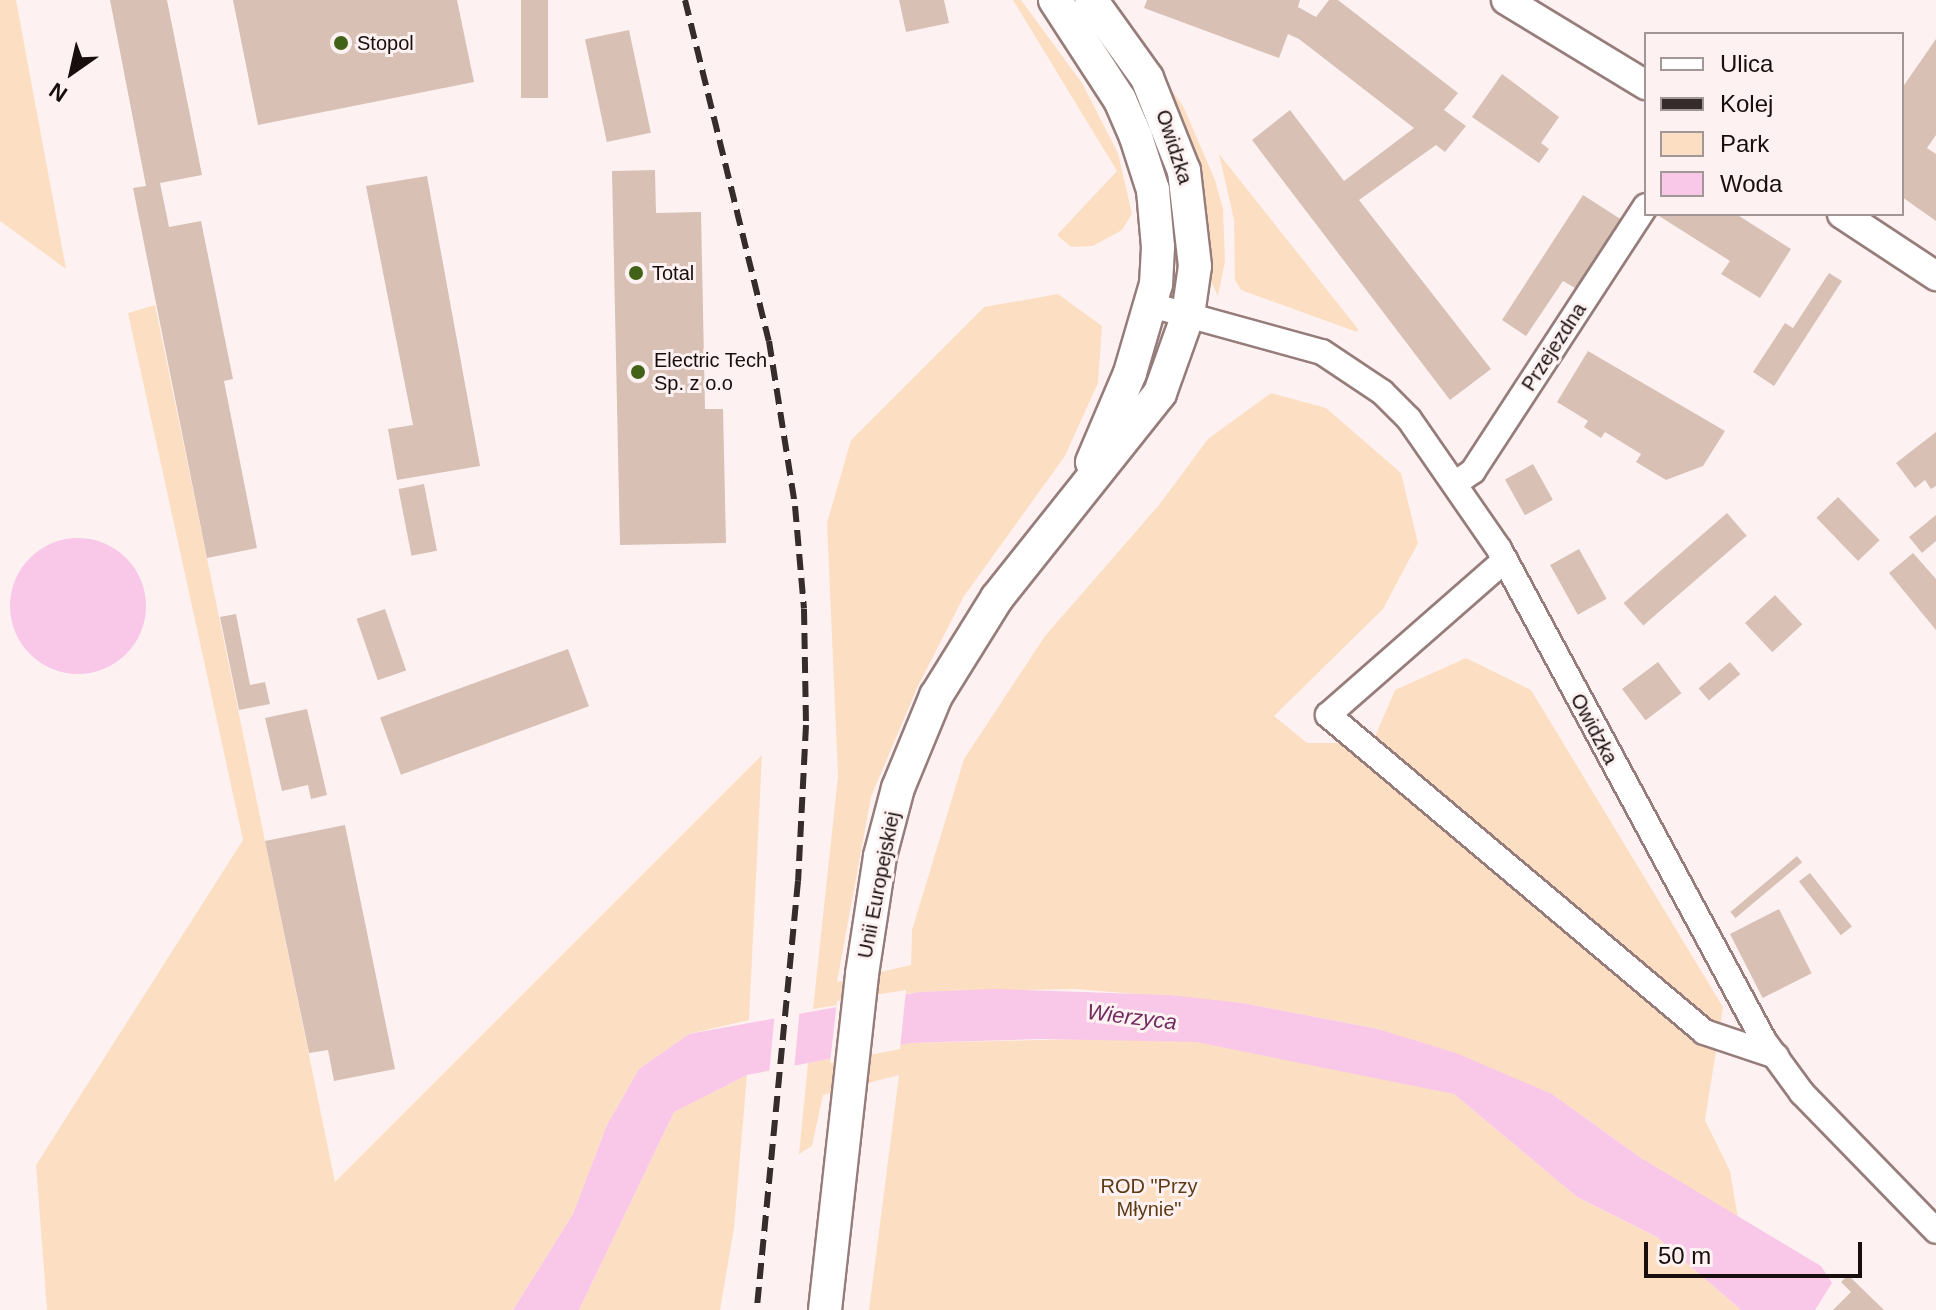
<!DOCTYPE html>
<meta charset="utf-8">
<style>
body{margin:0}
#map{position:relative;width:1936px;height:1310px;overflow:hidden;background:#fdf2f1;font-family:Helvetica,sans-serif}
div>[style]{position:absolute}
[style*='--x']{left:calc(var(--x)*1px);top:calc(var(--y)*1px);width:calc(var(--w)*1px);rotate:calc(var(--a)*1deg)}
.green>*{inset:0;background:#fcdfc3}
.water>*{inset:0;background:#f9c7e8}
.round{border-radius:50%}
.pier>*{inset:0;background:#fdf2f1}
.building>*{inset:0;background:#d8c0b5;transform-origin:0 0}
.roads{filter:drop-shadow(2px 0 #967d7b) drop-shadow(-2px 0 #967d7b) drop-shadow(0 2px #967d7b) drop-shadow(0 -2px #967d7b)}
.minor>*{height:24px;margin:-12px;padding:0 12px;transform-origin:12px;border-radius:12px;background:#fff}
.tertiary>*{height:28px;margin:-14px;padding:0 14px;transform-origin:14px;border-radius:14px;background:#fff}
.secondary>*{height:32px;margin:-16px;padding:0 16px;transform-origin:16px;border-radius:16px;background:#fff}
.rail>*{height:6px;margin-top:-3px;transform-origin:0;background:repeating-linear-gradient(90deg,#362c2b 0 16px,transparent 0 24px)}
.dots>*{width:22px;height:22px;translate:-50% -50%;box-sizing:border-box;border:4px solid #fdf2f1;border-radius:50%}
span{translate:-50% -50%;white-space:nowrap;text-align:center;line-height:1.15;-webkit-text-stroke:6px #fdf2f1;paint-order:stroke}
.poi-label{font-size:20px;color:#170e0d}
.left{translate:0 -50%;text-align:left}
.street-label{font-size:20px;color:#170e0d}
.park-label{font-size:20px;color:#5e3b15}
.water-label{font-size:22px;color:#722b60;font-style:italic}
.legend{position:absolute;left:1644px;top:32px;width:260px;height:184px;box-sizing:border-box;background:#fdf2f1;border:2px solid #a19796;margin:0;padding:10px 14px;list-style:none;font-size:24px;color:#170e0d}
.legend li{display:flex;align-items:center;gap:16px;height:40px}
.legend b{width:40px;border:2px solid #a19796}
.north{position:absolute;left:32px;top:32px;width:80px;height:80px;-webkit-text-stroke:6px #fdf2f1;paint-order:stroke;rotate:214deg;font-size:22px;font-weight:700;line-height:32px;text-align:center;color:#170e0d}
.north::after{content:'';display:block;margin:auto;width:28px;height:36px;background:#170e0d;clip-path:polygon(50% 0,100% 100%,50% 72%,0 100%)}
.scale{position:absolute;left:1644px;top:1242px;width:218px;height:36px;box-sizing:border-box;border:4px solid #170e0d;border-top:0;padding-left:10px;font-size:24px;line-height:28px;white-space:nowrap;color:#170e0d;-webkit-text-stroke:6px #fdf2f1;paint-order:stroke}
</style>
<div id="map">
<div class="green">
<i style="clip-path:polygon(0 0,16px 0,66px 269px,0 221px)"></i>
<i style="clip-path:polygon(1013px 0,1021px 0,1082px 83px,1118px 153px,1132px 214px,1122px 230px,1093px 246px,1071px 247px,1057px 235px,1117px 171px)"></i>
<i style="clip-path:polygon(1154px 65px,1183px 106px,1215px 180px,1223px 209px,1225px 261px,1218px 296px,1207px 273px)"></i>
<i style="clip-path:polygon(1219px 154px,1358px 329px,1357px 332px,1241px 290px,1235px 280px,1234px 220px)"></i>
<i style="clip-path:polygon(1058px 294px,1102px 326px,1098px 383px,1065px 456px,964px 596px,917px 688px,871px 797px,837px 982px,911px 965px,912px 930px,964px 759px,1045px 636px,1159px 505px,1208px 439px,1271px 393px,1326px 408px,1401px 473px,1418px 543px,1383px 609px,1274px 716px,1307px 743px,1345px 743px,1364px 762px,1395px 690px,1466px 658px,1531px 690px,1723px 1007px,1705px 1120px,1730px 1171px,1738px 1218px,1641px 1158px,1552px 1094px,1378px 1029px,1242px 1003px,1076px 989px,919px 992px,813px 1009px,838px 776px,827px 523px,851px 440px,984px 307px)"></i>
<i style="clip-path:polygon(155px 305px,335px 1182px,762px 755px,749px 1020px,689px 1034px,639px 1069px,607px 1125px,573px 1214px,513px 1310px,47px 1310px,36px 1165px,243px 840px,128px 313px)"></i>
<i style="clip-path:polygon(1130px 1038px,1196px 1042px,1298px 1059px,1454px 1094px,1577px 1197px,1657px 1237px,1741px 1310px,869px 1310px,899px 1075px,823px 1095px,812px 1146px,799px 1154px,808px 1063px,911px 1043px)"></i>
<i style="clip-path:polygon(747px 1075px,734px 1228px,720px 1310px,579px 1310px,674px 1112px)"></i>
</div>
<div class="water">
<i class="round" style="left:10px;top:538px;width:136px;height:136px"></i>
<i style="clip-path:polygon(995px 989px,1169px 995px,1242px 1003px,1378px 1029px,1456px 1053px,1552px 1094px,1641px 1158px,1821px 1266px,1832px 1283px,1815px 1310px,1741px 1310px,1657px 1237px,1577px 1197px,1454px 1094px,1196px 1042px,1044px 1039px,911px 1043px,747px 1075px,674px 1112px,579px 1310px,513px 1310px,573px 1214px,607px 1125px,639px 1069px,689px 1034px,919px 992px)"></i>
</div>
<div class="pier">
<i style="clip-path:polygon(906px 990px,900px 1049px,830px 1063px,837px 1001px)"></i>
<i style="clip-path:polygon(800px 1007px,794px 1070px,769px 1075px,775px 1011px)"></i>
</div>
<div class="building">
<i style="clip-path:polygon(110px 0,167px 0,202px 175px,160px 183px,169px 227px,201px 221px,233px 379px,224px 381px,257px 548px,207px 558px,133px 188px,146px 186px)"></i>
<i style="clip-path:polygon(233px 0,457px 0,474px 82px,258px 125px)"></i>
<i style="left:521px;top:0;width:27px;height:98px"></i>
<i style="clip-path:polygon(899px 0,944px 0,949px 23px,906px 32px)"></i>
<i style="clip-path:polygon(1147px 0,1300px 0,1298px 7px,1316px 17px,1329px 0,1338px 0,1458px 93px,1444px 110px,1466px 126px,1445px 152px,1436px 145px,1359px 200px,1491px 369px,1450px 400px,1252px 140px,1290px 110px,1344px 181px,1414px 128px,1299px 39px,1288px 34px,1279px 58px,1144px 8px)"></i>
<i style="left:629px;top:30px;width:105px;height:45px;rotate:78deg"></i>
<i style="clip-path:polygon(1936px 39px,1936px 135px,1927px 148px,1936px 154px,1936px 221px,1902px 197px,1902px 88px)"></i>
<i style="clip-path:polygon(1502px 74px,1559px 117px,1541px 143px,1549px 149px,1539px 163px,1472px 117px)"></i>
<i style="clip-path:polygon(655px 170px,656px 213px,701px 212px,705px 409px,723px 409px,726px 543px,620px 545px,612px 171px)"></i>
<i style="clip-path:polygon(427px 176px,480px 466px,397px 480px,388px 429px,413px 425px,366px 186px)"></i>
<i style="clip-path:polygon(1583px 195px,1622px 220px,1577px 289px,1563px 281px,1526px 336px,1502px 320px)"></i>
<i style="clip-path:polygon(1656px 214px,1736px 214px,1791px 249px,1760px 298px,1721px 274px,1730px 261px)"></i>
<i style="clip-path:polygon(1829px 273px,1842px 281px,1774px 386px,1753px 372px,1785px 323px,1793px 328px)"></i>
<i style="clip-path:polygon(1588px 351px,1725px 431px,1703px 466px,1666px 480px,1636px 462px,1641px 454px,1605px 432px,1601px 438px,1584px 427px,1588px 421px,1557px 402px)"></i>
<i style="clip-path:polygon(1936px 432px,1936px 486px,1931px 489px,1925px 480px,1915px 488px,1896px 463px)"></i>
<i style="left:1533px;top:464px;width:41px;height:32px;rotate:61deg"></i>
<i style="left:424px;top:484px;width:68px;height:26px;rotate:79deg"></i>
<i style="left:1838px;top:497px;width:60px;height:30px;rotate:46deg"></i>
<i style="left:1727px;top:513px;width:30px;height:137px;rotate:49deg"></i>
<i style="clip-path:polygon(1936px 515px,1936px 541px,1922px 553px,1909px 537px)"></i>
<i style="left:1579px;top:549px;width:57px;height:33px;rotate:61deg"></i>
<i style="clip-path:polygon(1913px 553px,1936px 579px,1936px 630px,1889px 573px)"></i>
<i style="left:1775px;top:595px;width:40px;height:41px;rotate:47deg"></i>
<i style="left:385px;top:609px;width:65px;height:30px;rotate:71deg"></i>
<i style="clip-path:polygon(236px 614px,250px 685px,265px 682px,270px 704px,239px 710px,220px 617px)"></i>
<i style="left:568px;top:649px;width:61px;height:200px;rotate:70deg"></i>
<i style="left:1658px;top:662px;width:39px;height:45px;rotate:53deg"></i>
<i style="left:1730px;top:662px;width:16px;height:41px;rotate:50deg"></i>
<i style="clip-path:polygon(307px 709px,327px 795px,311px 799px,308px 785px,282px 791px,265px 718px)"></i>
<i style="clip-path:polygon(345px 825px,395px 1069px,334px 1081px,328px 1050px,309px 1053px,265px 841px)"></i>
<i style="left:1797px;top:856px;width:8px;height:87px;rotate:50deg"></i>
<i style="left:1810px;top:873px;width:68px;height:14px;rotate:52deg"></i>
<i style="left:1779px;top:909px;width:72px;height:55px;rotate:63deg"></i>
<i style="clip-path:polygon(1848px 1275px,1884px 1310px,1833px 1310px,1851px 1292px,1841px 1282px)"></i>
</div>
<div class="roads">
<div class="minor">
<i style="--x:1151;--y:305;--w:177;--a:15.4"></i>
<i style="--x:1322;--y:352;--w:72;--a:33.7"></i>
<i style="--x:1382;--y:392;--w:38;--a:45"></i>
<i style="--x:1409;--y:419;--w:158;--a:55.3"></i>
<i style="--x:1499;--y:549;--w:559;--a:61.69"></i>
<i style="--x:1764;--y:1041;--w:64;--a:53.8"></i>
<i style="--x:1802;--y:1093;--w:192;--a:45.8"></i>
<i style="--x:1456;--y:483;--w:21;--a:-35"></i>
<i style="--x:1473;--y:471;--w:316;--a:-56.9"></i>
<i style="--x:1505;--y:560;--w:235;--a:138.8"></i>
<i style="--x:1328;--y:715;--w:492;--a:40.1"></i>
<i style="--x:1704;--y:1032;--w:76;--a:18.4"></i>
</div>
<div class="tertiary">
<i style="--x:1506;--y:0;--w:164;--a:31.3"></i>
<i style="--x:1842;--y:214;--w:113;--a:33.4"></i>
</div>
<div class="secondary">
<i style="--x:1055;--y:0;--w:119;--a:57"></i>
<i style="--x:1120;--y:100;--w:40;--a:66.6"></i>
<i style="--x:1136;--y:137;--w:56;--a:72.2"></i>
<i style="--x:1153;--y:190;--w:57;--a:85"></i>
<i style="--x:1158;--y:247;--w:37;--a:93"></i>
<i style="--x:1156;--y:284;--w:93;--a:106.3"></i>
<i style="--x:1130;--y:373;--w:97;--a:113.1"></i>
<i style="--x:825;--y:1310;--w:338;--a:-83.7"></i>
<i style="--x:862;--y:974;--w:119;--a:-81.3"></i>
<i style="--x:880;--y:856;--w:70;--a:-75.2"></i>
<i style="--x:898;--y:788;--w:100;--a:-67.6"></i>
<i style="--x:936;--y:696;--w:115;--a:-58.1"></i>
<i style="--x:997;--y:598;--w:262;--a:-51.5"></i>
<i style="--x:1160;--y:393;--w:83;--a:-70.3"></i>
<i style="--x:1188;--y:315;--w:49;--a:-81.9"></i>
<i style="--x:1195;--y:266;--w:96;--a:-96.6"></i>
<i style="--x:1184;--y:171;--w:100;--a:-111.7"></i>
<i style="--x:1147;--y:78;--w:96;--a:-125.7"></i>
</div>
</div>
<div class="rail">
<i style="--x:685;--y:0;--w:351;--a:76.2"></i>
<i style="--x:769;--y:341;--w:167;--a:81"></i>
<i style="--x:795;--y:506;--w:103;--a:85"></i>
<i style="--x:804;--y:609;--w:116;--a:89"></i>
<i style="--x:806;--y:725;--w:156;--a:92.9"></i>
<i style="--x:798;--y:881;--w:431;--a:95.5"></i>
</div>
<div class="dots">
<i style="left:341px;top:43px;background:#426217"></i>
<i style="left:636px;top:273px;background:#426217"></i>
<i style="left:638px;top:372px;background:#426217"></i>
</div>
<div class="poi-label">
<span class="left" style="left:357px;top:43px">Stopol</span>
<span class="left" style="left:652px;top:273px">Total</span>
<span class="left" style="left:654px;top:372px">Electric Tech<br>Sp. z o.o</span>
</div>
<div class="street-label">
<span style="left:1174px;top:147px;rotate:72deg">Owidzka</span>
<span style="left:1554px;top:347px;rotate:-57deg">Przejezdna</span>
<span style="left:1594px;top:729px;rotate:62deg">Owidzka</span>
<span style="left:879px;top:885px;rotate:-79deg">Unii Europejskiej</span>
</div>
<div class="park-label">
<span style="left:1149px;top:1198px">ROD "Przy<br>Młynie"</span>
</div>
<div class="water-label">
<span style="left:1132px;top:1017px;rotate:7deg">Wierzyca</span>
</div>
<ul class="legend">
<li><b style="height:10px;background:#fff"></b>Ulica</li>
<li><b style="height:10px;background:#362c2b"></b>Kolej</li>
<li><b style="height:22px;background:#fcdfc3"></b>Park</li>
<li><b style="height:22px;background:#f9c7e8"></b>Woda</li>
</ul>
<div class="north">N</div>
<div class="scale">50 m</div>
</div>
